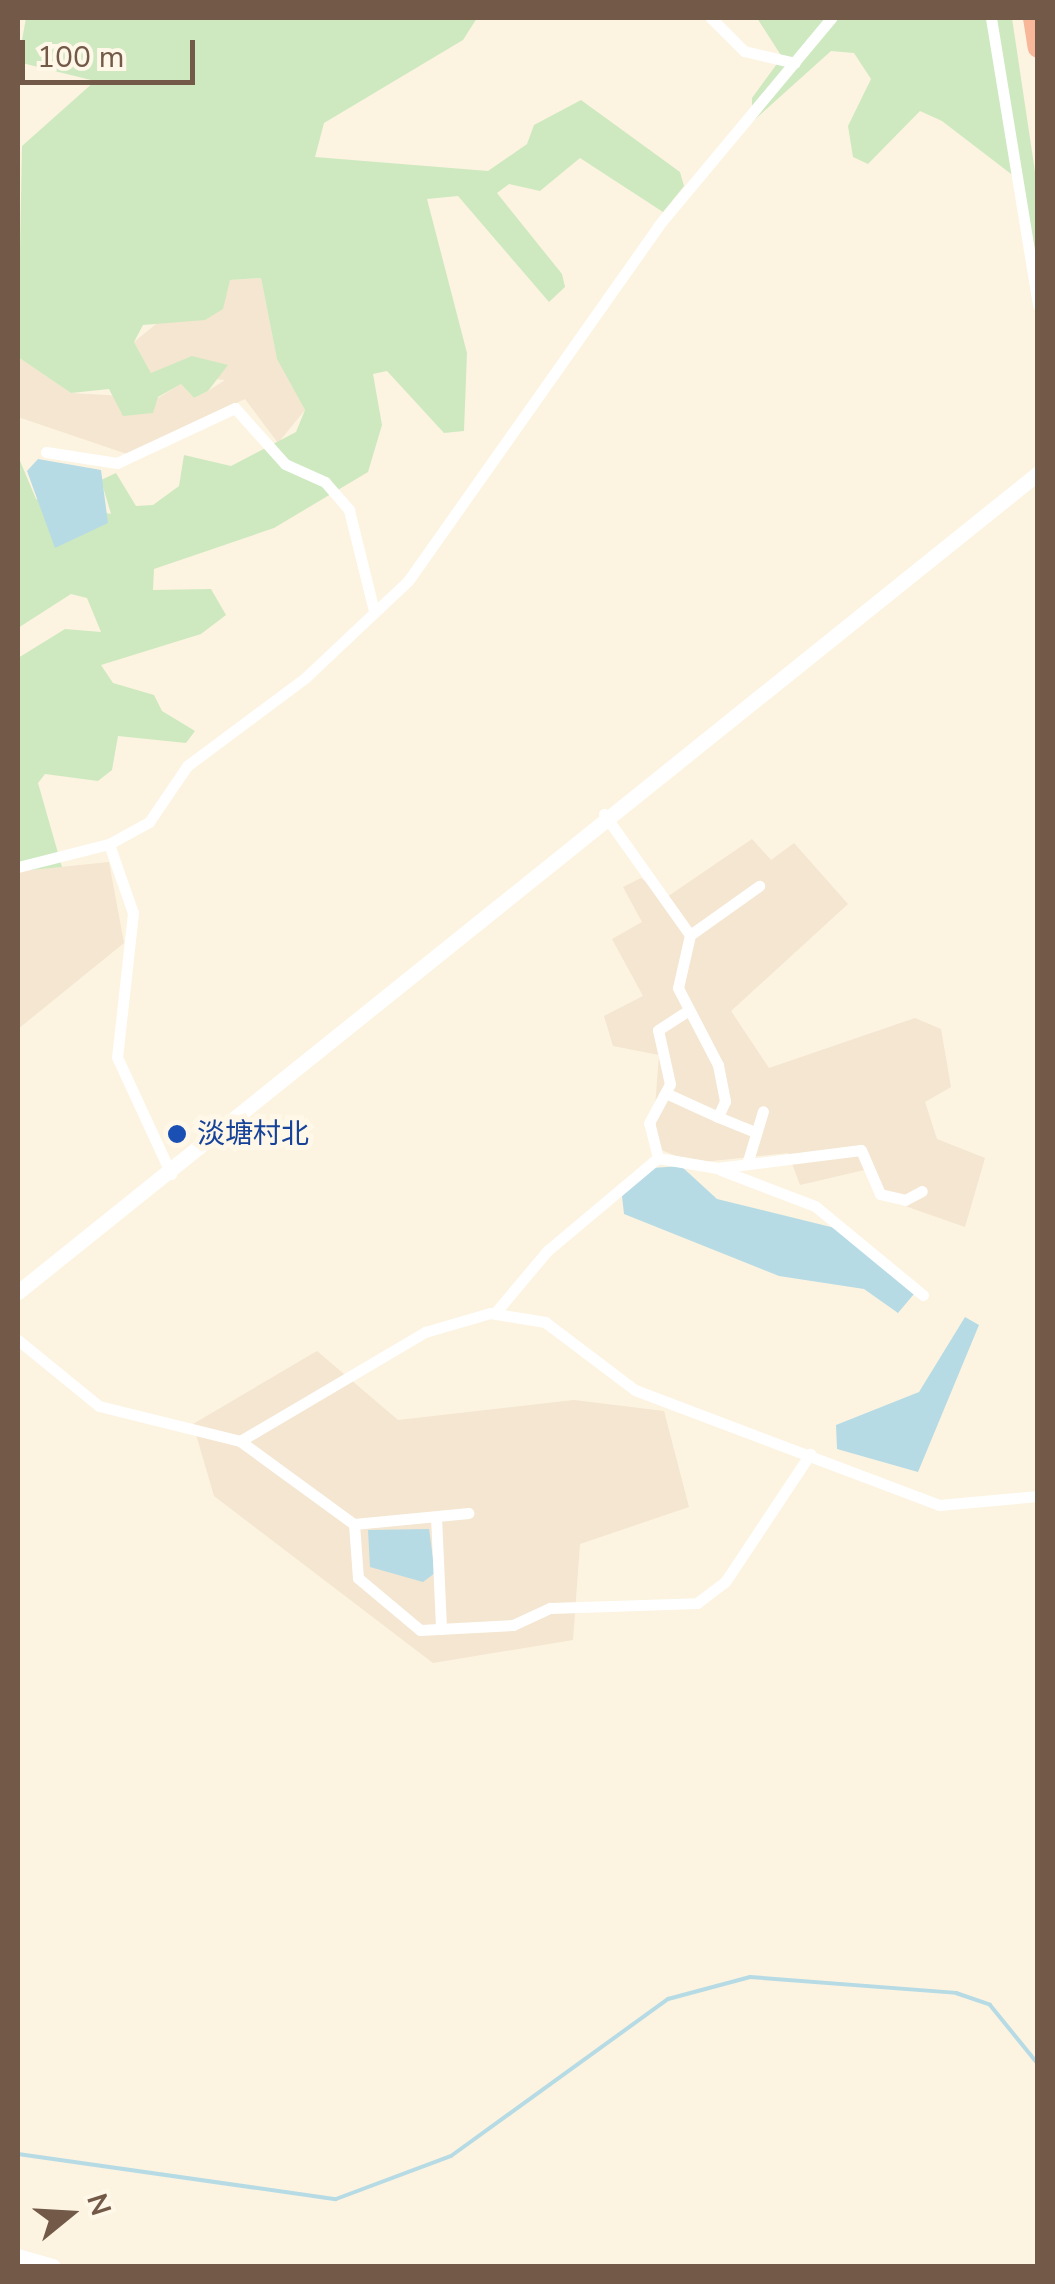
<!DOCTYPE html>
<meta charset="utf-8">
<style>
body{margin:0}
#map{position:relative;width:1055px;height:2284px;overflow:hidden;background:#fcf4e1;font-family:"Nunito Sans","Noto Sans SC",sans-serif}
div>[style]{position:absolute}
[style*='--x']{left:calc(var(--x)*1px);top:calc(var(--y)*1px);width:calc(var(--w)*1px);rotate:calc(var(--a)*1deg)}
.residential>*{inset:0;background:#f4e6d0}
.green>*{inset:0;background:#cee9c0}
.water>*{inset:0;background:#b6dbe5}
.stream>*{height:4px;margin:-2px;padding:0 2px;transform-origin:2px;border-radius:2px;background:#b6dbe5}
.minor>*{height:11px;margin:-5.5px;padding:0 5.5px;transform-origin:5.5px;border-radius:5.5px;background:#fff}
.tertiary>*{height:14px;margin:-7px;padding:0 7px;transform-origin:7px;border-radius:7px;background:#fff}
.secondary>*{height:15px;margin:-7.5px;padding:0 7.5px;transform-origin:7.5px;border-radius:7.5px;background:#fff}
.motorway>*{height:20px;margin:-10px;padding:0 10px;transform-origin:10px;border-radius:10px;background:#f7b798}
.dots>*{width:28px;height:28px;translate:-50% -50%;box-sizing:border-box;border:5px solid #fff7e7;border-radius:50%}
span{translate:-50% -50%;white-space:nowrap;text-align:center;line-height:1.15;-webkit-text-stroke:10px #fff7e7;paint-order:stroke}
.transit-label{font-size:28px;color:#164399}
.left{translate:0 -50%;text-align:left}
.frame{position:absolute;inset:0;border:20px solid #735a48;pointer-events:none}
.north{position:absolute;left:20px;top:2164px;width:100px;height:100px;-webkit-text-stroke:8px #fff7e7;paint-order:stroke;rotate:72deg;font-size:28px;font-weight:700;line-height:40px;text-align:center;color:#735a48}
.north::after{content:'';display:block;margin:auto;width:35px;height:45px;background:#735a48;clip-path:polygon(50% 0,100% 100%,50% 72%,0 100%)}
.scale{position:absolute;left:20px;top:40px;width:175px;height:45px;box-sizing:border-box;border:5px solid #735a48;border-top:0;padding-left:12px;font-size:30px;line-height:35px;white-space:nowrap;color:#735a48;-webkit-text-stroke:8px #fff7e7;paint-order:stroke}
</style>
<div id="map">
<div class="residential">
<i style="clip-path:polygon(261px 278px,277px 358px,305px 410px,278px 443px,245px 399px,127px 454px,18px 417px,18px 357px,71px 393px,158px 398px,181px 384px,194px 398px,208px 391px,225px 380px,151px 373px,134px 342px,161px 320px,205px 320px,230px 280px)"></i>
<i style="clip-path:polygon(752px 839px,771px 860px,794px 843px,848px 904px,731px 1011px,769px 1068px,915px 1018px,941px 1029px,951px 1087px,925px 1102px,937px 1139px,985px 1158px,965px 1227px,885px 1199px,873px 1168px,800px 1185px,788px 1153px,693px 1163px,652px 1146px,659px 1055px,613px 1046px,604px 1016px,643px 996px,612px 939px,642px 922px,623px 887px,641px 878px,667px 897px)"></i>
<i style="clip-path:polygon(18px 860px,31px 870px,109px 862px,124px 943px,18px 1029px)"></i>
<i style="clip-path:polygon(317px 1351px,398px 1420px,574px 1400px,664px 1411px,689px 1507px,580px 1544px,573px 1640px,433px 1663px,214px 1496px,193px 1424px)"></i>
</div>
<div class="green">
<i style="clip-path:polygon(26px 18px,477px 18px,463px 40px,324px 123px,315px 157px,488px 171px,527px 144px,534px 125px,581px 100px,680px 172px,684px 186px,663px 212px,580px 158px,540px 191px,509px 184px,497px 193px,562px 274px,565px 287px,549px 302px,458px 196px,427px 199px,467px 353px,464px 431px,444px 433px,387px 371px,373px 374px,382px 425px,368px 472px,274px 528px,154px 569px,153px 590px,211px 589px,226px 615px,201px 634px,101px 665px,113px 683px,154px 695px,162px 711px,195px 731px,186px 743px,118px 736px,112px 770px,98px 781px,45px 774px,38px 783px,62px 867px,31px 870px,18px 860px,18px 658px,65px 629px,101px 632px,87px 598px,71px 594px,18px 628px,18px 456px,36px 499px,111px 514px,101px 480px,116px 473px,136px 506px,153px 505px,179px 486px,184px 455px,231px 466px,296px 432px,305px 410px,277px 359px,261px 278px,230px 280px,223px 309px,205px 320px,143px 325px,134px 342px,151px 373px,192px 356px,228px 365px,208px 391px,194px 398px,181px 384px,158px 397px,153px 413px,123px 416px,109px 389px,71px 393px,18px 357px,22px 146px,95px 81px,18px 62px)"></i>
<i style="clip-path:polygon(757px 18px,1012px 18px,1037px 185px,1037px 268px,1015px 177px,942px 121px,920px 111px,868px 164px,853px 157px,848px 126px,871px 79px,854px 53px,831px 51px,752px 122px,752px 98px,782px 57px)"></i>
</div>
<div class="water">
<i style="clip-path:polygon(38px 459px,101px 470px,108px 523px,55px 548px,27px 471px)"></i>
<i style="clip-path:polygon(681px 1166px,717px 1199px,835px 1228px,914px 1294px,898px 1313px,864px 1289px,779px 1276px,624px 1214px,622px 1196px,652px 1168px)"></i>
<i style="clip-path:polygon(965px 1317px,979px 1325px,918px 1472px,837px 1449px,836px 1425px,919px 1392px)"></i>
<i style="clip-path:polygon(429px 1529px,435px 1573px,423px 1582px,370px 1567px,368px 1530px)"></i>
</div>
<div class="stream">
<i style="--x:18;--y:2154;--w:321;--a:8.1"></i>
<i style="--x:336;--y:2199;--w:123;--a:-20.5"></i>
<i style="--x:451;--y:2156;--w:268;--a:-35.9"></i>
<i style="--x:668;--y:1999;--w:85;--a:-15"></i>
<i style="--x:750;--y:1977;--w:207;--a:4.4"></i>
<i style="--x:956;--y:1993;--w:36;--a:19"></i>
<i style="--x:990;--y:2005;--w:76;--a:50.9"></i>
</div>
<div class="minor">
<i style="--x:711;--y:18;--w:47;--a:45"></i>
<i style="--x:744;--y:51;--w:52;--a:13.2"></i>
<i style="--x:991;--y:18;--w:291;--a:80.7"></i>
<i style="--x:46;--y:452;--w:72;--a:8.8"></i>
<i style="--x:117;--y:463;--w:130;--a:-25"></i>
<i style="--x:235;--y:408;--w:75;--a:48.2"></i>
<i style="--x:285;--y:464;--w:44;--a:24.2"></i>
<i style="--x:325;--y:482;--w:37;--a:49"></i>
<i style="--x:349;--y:510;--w:104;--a:76.1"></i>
<i style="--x:604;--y:814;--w:148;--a:54.6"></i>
<i style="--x:690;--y:935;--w:54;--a:102.8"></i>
<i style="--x:678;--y:988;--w:87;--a:62.5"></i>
<i style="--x:718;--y:1065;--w:37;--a:79"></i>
<i style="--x:725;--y:1101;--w:17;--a:114"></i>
<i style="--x:718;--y:1117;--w:40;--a:22"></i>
<i style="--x:109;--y:844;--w:46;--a:-28.8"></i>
<i style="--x:149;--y:822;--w:68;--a:-55.8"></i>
<i style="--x:187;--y:766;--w:147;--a:-36.7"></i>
<i style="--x:305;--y:678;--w:141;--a:-43.3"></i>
<i style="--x:408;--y:581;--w:434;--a:-54.8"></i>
<i style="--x:658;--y:226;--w:271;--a:-50.2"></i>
<i style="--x:18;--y:867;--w:94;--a:-14.2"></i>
<i style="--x:109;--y:844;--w:73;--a:70.8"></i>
<i style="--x:133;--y:913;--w:145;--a:96.3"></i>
<i style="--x:117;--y:1057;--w:129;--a:65.2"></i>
<i style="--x:690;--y:935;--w:85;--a:-35.4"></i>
<i style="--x:670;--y:1095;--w:53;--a:24.6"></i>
<i style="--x:658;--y:1158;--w:36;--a:-104"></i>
<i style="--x:649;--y:1123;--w:44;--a:-61.7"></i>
<i style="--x:670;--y:1084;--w:55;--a:-102.5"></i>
<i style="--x:658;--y:1030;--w:33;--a:-33"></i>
<i style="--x:747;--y:1164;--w:55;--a:-73.2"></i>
<i style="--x:721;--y:1170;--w:101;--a:21"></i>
<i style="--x:815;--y:1206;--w:140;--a:39.5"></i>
<i style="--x:495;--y:1313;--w:81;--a:-50"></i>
<i style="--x:547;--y:1251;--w:145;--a:-40"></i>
<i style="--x:658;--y:1158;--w:60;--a:9.6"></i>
<i style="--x:717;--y:1168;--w:145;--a:-7.1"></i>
<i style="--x:861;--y:1150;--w:48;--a:66.6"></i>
<i style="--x:880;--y:1194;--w:26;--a:13"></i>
<i style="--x:905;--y:1200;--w:19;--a:-28"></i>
<i style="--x:18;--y:1340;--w:104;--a:39.2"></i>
<i style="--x:99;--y:1406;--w:145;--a:13.9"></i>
<i style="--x:240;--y:1441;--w:141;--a:36.1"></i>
<i style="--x:354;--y:1524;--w:115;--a:-5.5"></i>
<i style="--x:240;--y:1441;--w:215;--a:-30.5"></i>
<i style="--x:425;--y:1332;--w:68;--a:-16.3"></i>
<i style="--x:490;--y:1313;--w:56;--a:9.3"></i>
<i style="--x:545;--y:1322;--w:113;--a:37.1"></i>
<i style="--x:635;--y:1390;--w:325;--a:20.7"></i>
<i style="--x:939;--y:1505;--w:99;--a:-5.2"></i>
<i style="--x:436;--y:1517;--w:112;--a:87.4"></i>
<i style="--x:354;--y:1524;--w:54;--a:85.8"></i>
<i style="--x:358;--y:1578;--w:81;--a:40"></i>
<i style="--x:420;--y:1630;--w:93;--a:-3.1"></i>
<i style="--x:513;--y:1625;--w:41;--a:-24.7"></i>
<i style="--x:550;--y:1608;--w:147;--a:-1.9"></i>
<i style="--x:697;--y:1603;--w:35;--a:-37"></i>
<i style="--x:725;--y:1582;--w:154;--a:-56.4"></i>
</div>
<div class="tertiary">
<i style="--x:18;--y:2256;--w:37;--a:16"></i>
</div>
<div class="secondary">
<i style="--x:18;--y:1292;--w:1308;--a:-38.76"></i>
</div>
<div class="motorway">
<i style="--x:1033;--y:18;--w:30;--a:81"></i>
</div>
<div class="dots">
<i style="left:177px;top:1134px;background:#1a4fb4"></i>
</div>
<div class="transit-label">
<span class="left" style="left:197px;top:1134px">淡塘村北</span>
</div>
<div class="frame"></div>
<div class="north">N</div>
<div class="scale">100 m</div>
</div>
